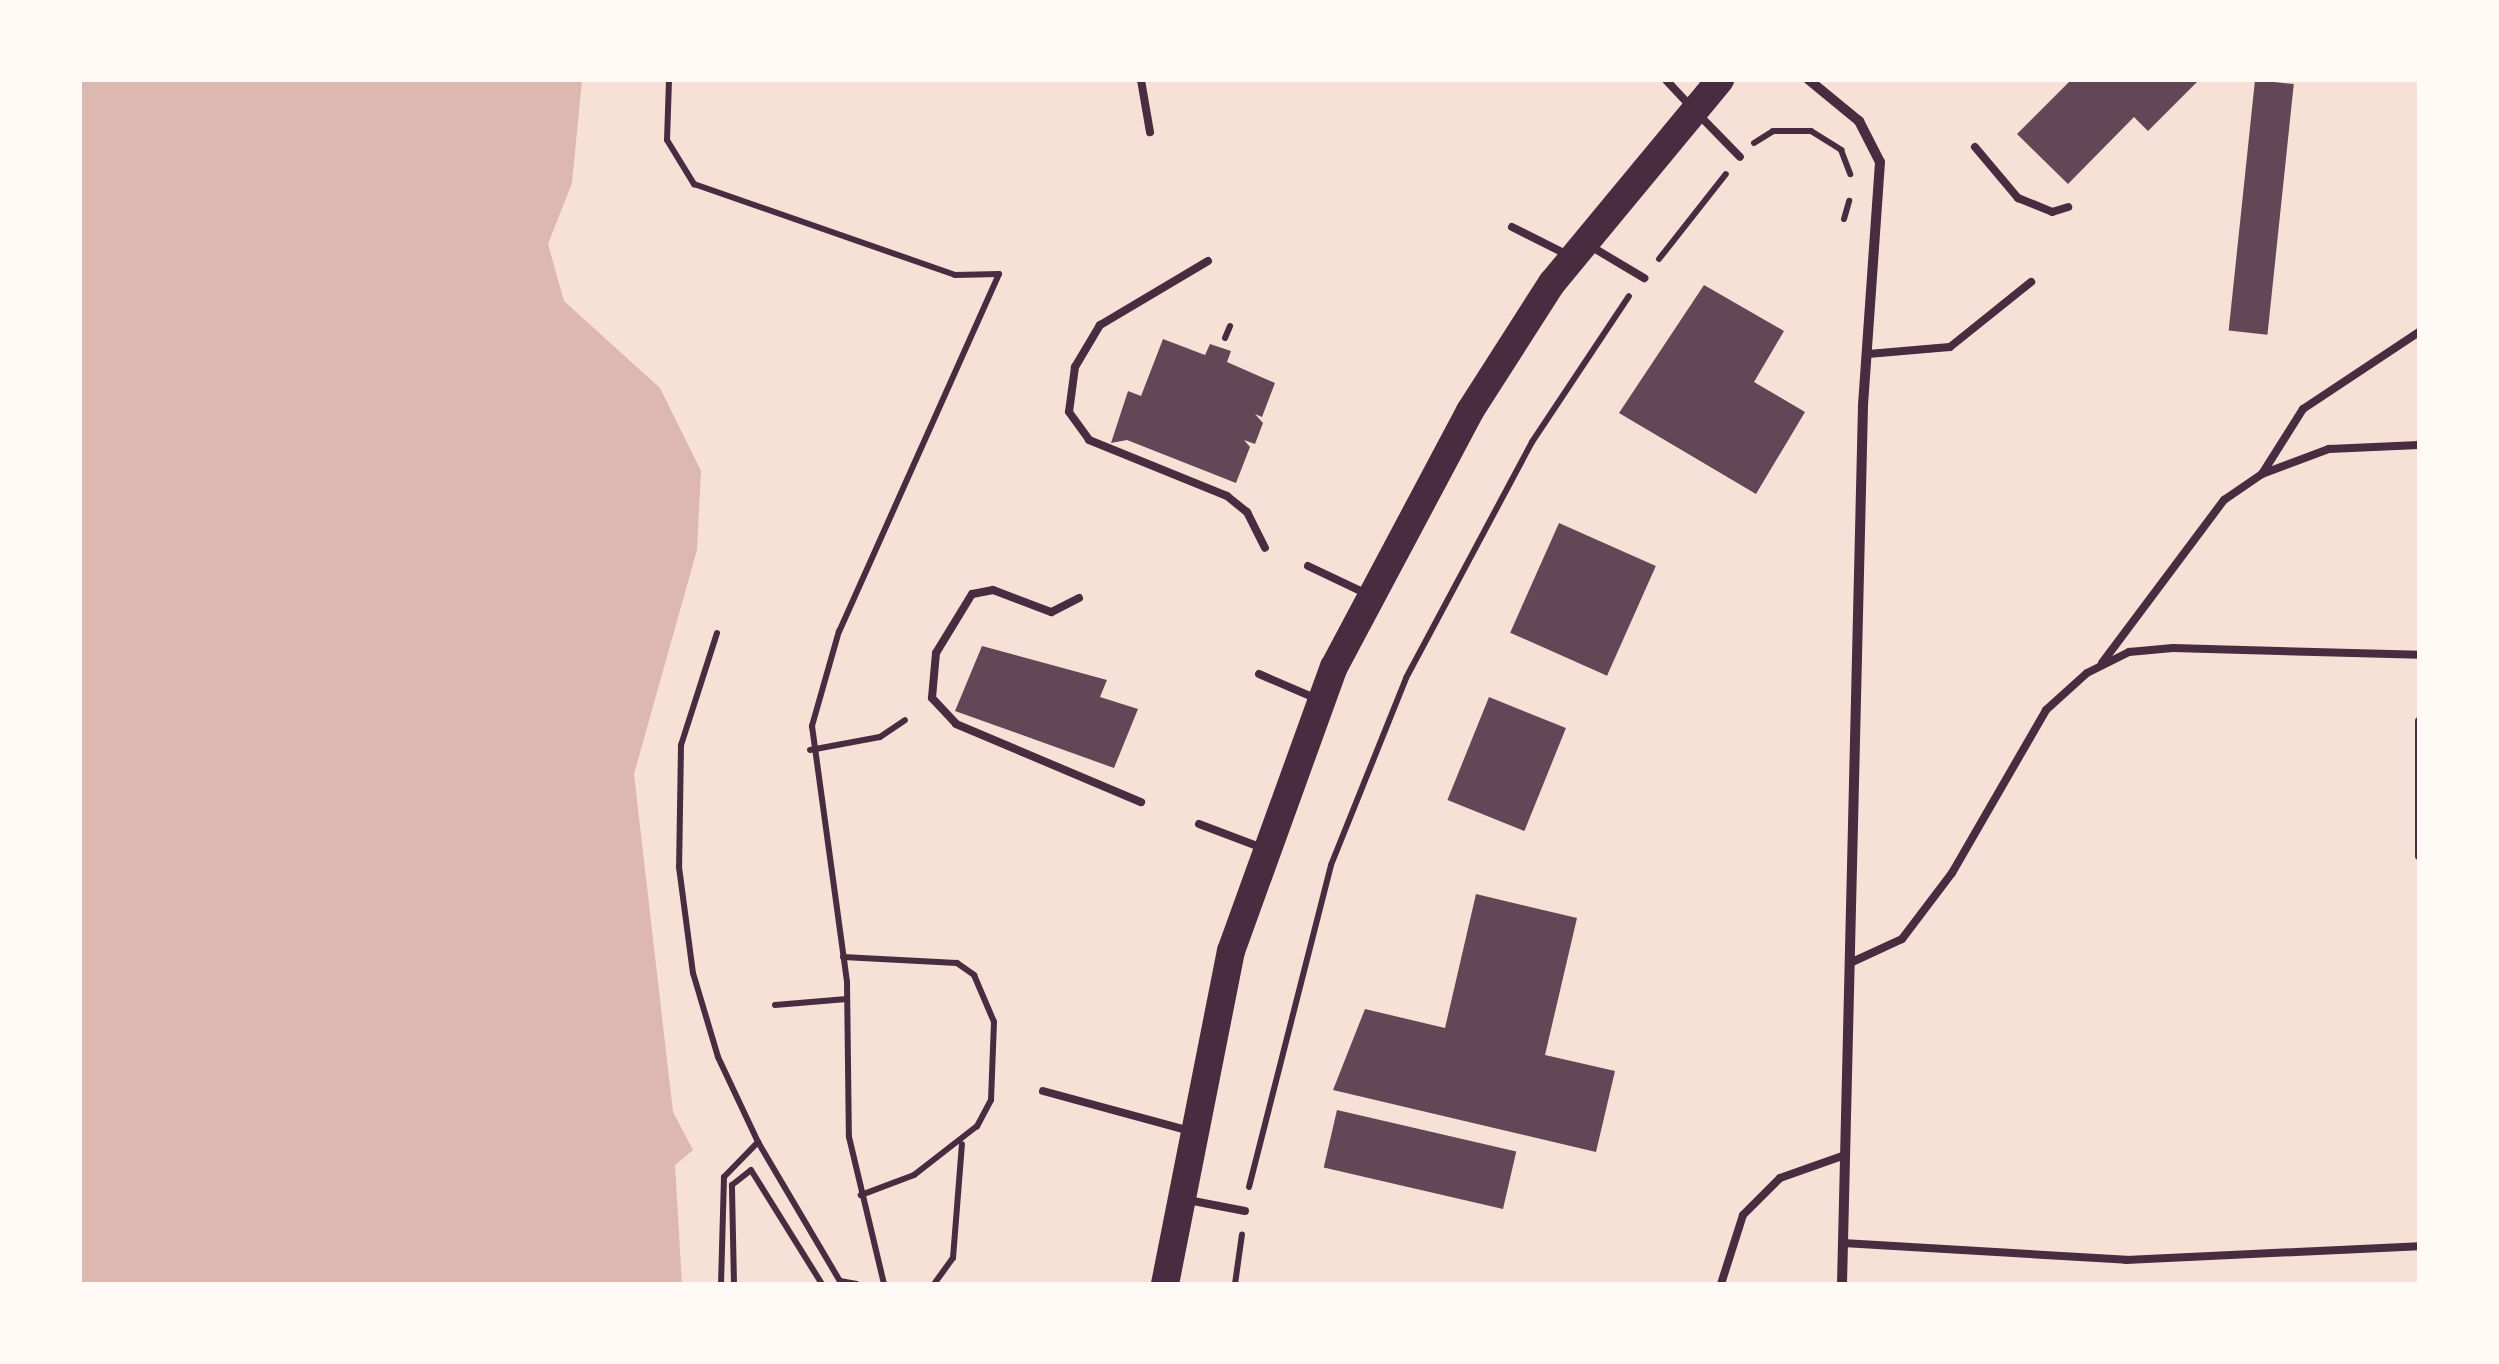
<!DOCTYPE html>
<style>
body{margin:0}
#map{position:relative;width:2499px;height:1364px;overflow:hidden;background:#f7e1d7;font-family:"Public Sans",sans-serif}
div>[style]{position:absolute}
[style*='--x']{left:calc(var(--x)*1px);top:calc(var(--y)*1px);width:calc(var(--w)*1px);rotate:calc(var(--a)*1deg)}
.water>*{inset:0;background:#dcb8b0}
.building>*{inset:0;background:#644757;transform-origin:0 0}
.path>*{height:6px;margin:-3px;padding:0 3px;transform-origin:3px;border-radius:3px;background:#4a2c40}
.service>*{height:8px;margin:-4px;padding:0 4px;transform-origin:4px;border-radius:4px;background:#4a2c40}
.minor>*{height:10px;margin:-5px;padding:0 5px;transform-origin:5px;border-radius:5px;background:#4a2c40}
.trunk>*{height:28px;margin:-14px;padding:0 14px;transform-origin:14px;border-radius:14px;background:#4a2c40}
span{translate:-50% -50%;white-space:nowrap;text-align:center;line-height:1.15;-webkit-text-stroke:9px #fffaf5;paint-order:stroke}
.frame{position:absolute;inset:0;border:82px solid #fffaf5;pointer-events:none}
</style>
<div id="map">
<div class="water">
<i style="clip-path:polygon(80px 80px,582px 80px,572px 183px,548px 244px,564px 301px,660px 388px,701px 471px,697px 550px,634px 774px,673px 1112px,693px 1150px,675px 1165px,682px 1284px,80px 1284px)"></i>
</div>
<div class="building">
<i style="clip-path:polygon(2071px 80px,2199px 80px,2148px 131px,2134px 117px,2068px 184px,2017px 134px)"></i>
<i style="left:2255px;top:80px;width:39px;height:252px;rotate:6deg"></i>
<i style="clip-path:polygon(1704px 285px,1784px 331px,1754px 382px,1805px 412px,1756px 494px,1619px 413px)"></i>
<i style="clip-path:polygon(1163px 339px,1205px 355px,1210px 344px,1231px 351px,1227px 362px,1275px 383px,1262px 417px,1255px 414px,1263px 423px,1255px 444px,1244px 440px,1250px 447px,1236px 483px,1127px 440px,1111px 443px,1128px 391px,1141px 396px)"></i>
<i style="left:1559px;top:523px;width:106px;height:120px;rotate:24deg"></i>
<i style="clip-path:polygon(982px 646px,1107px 680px,1100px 697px,1138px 709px,1114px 768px,955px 711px)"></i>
<i style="left:1489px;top:697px;width:83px;height:111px;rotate:22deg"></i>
<i style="clip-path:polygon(1476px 894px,1577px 918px,1545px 1055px,1615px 1071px,1596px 1152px,1333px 1090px,1365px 1009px,1445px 1028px)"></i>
<i style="left:1337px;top:1110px;width:184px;height:59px;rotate:13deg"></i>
</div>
<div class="path">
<i style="--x:669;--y:80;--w:60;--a:91.9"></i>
<i style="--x:667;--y:140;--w:52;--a:58.5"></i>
<i style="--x:694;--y:184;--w:276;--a:19.2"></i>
<i style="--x:955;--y:275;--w:44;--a:-1.3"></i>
<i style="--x:999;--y:274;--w:391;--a:114.1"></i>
<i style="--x:839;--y:631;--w:99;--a:105.9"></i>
<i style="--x:812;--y:726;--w:258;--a:82.2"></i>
<i style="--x:847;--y:982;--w:155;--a:89.3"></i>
<i style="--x:849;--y:1137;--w:151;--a:76.6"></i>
<i style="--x:1754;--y:143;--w:22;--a:-32"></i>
<i style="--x:1773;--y:131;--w:38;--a:0"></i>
<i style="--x:1811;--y:131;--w:36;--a:32"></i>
<i style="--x:1841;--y:150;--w:26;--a:69"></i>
<i style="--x:1844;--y:219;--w:19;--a:-74"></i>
<i style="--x:1659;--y:259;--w:108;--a:-51.8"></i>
<i style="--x:1225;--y:338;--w:13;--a:-67"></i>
<i style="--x:717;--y:633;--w:118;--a:107.8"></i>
<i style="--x:681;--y:745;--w:122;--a:90.9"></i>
<i style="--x:679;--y:867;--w:107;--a:82.5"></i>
<i style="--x:693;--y:973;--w:88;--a:73.4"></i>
<i style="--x:718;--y:1057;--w:94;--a:64.8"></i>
<i style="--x:758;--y:1142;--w:161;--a:59.5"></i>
<i style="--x:840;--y:1281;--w:17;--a:10"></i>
<i style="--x:810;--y:750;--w:71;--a:-10.5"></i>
<i style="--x:880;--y:737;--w:30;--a:-34"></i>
<i style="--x:843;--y:957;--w:114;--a:3"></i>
<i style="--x:957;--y:963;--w:21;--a:35"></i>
<i style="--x:974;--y:975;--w:51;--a:66.9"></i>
<i style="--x:994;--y:1022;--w:78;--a:92.2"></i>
<i style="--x:991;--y:1100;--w:30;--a:118"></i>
<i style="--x:977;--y:1126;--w:80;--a:142.1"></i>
<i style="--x:914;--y:1175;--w:57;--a:159.3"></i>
<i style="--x:775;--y:1005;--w:72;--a:-4.8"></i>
<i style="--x:1249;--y:1187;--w:332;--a:-75.7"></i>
<i style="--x:1331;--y:865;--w:201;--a:-68.1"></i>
<i style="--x:1406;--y:678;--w:268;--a:-61.9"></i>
<i style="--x:1532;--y:442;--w:175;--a:-56.4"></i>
<i style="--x:721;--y:1284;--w:107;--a:-88.4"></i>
<i style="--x:724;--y:1177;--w:49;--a:-45.8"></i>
<i style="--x:734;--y:1284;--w:99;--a:-91.2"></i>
<i style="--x:732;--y:1185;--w:24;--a:-38"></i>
<i style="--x:751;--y:1170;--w:134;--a:58.1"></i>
<i style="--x:934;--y:1284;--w:32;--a:-54"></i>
<i style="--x:953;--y:1258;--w:114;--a:-85.5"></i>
<i style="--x:1235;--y:1284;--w:50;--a:-82"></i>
</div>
<div class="service">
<i style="--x:1141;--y:80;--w:53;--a:80.2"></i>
<i style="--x:1666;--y:80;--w:35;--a:47"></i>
<i style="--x:1700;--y:116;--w:57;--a:45.7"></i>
<i style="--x:1975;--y:147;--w:67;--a:49.9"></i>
<i style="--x:2018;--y:198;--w:37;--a:22"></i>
<i style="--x:2052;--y:212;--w:17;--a:-17"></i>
<i style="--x:1512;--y:227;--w:63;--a:26.6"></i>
<i style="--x:1592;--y:247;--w:61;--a:30.8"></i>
<i style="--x:1208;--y:261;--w:126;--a:149.3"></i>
<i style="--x:1100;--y:325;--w:49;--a:120.8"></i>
<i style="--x:1075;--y:367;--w:45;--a:97.6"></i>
<i style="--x:1069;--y:412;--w:34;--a:54"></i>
<i style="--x:1089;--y:440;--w:149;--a:22.1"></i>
<i style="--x:1227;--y:496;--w:26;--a:39"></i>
<i style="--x:1247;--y:512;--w:40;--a:63.4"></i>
<i style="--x:1868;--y:354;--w:82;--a:-4.9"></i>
<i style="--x:1950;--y:347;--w:104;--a:-38.7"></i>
<i style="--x:2262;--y:474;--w:77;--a:-57.8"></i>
<i style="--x:2303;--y:409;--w:139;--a:-33.6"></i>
<i style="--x:1308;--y:566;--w:65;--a:25.4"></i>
<i style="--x:1079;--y:598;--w:31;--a:153"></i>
<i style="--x:1051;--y:612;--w:62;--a:-159.2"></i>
<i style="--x:993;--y:590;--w:21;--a:169"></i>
<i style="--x:972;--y:594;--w:69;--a:121.4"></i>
<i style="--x:936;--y:653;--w:45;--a:95.1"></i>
<i style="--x:932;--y:698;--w:35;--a:47"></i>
<i style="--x:956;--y:724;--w:201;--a:22.9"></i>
<i style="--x:2102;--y:663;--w:204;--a:-53.2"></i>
<i style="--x:2224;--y:500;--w:46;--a:-34.4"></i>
<i style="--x:2262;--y:474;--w:72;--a:-20.5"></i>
<i style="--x:2329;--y:449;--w:90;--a:-2.5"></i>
<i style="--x:1259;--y:674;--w:63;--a:23.3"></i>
<i style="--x:2419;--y:721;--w:135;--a:90"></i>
<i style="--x:1199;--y:824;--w:65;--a:20.7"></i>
<i style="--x:1850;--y:963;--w:57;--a:-24.8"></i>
<i style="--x:1902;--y:939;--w:83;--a:-52.9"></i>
<i style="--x:1952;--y:873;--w:188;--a:-60"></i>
<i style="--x:2046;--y:710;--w:55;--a:-42.1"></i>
<i style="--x:2087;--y:673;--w:47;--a:-26.6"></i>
<i style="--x:2129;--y:652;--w:44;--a:-5.2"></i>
<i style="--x:2173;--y:648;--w:246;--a:1.6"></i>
<i style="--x:1043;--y:1091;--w:152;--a:15.2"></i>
<i style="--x:1188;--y:1200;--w:58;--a:10.9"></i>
<i style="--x:1843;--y:1243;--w:284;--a:3.4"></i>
<i style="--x:2126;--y:1260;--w:293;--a:-2.7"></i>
<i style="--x:1721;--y:1284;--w:72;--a:-72.3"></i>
<i style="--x:1743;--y:1215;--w:52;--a:-45"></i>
<i style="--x:1780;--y:1178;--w:69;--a:-19.5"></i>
</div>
<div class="minor">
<i style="--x:1809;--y:80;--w:65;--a:39.4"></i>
<i style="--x:1859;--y:121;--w:46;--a:62.9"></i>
<i style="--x:1880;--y:162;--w:245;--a:94"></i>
<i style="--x:1863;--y:406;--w:878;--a:91.37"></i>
</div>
<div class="trunk">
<i style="--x:1165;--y:1284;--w:339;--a:-78.8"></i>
<i style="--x:1231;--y:951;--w:302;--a:-70.1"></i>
<i style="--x:1334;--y:667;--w:290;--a:-62"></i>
<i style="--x:1470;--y:411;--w:152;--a:-57.4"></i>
<i style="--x:1552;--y:283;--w:264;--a:-50.4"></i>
</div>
<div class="frame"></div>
</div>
